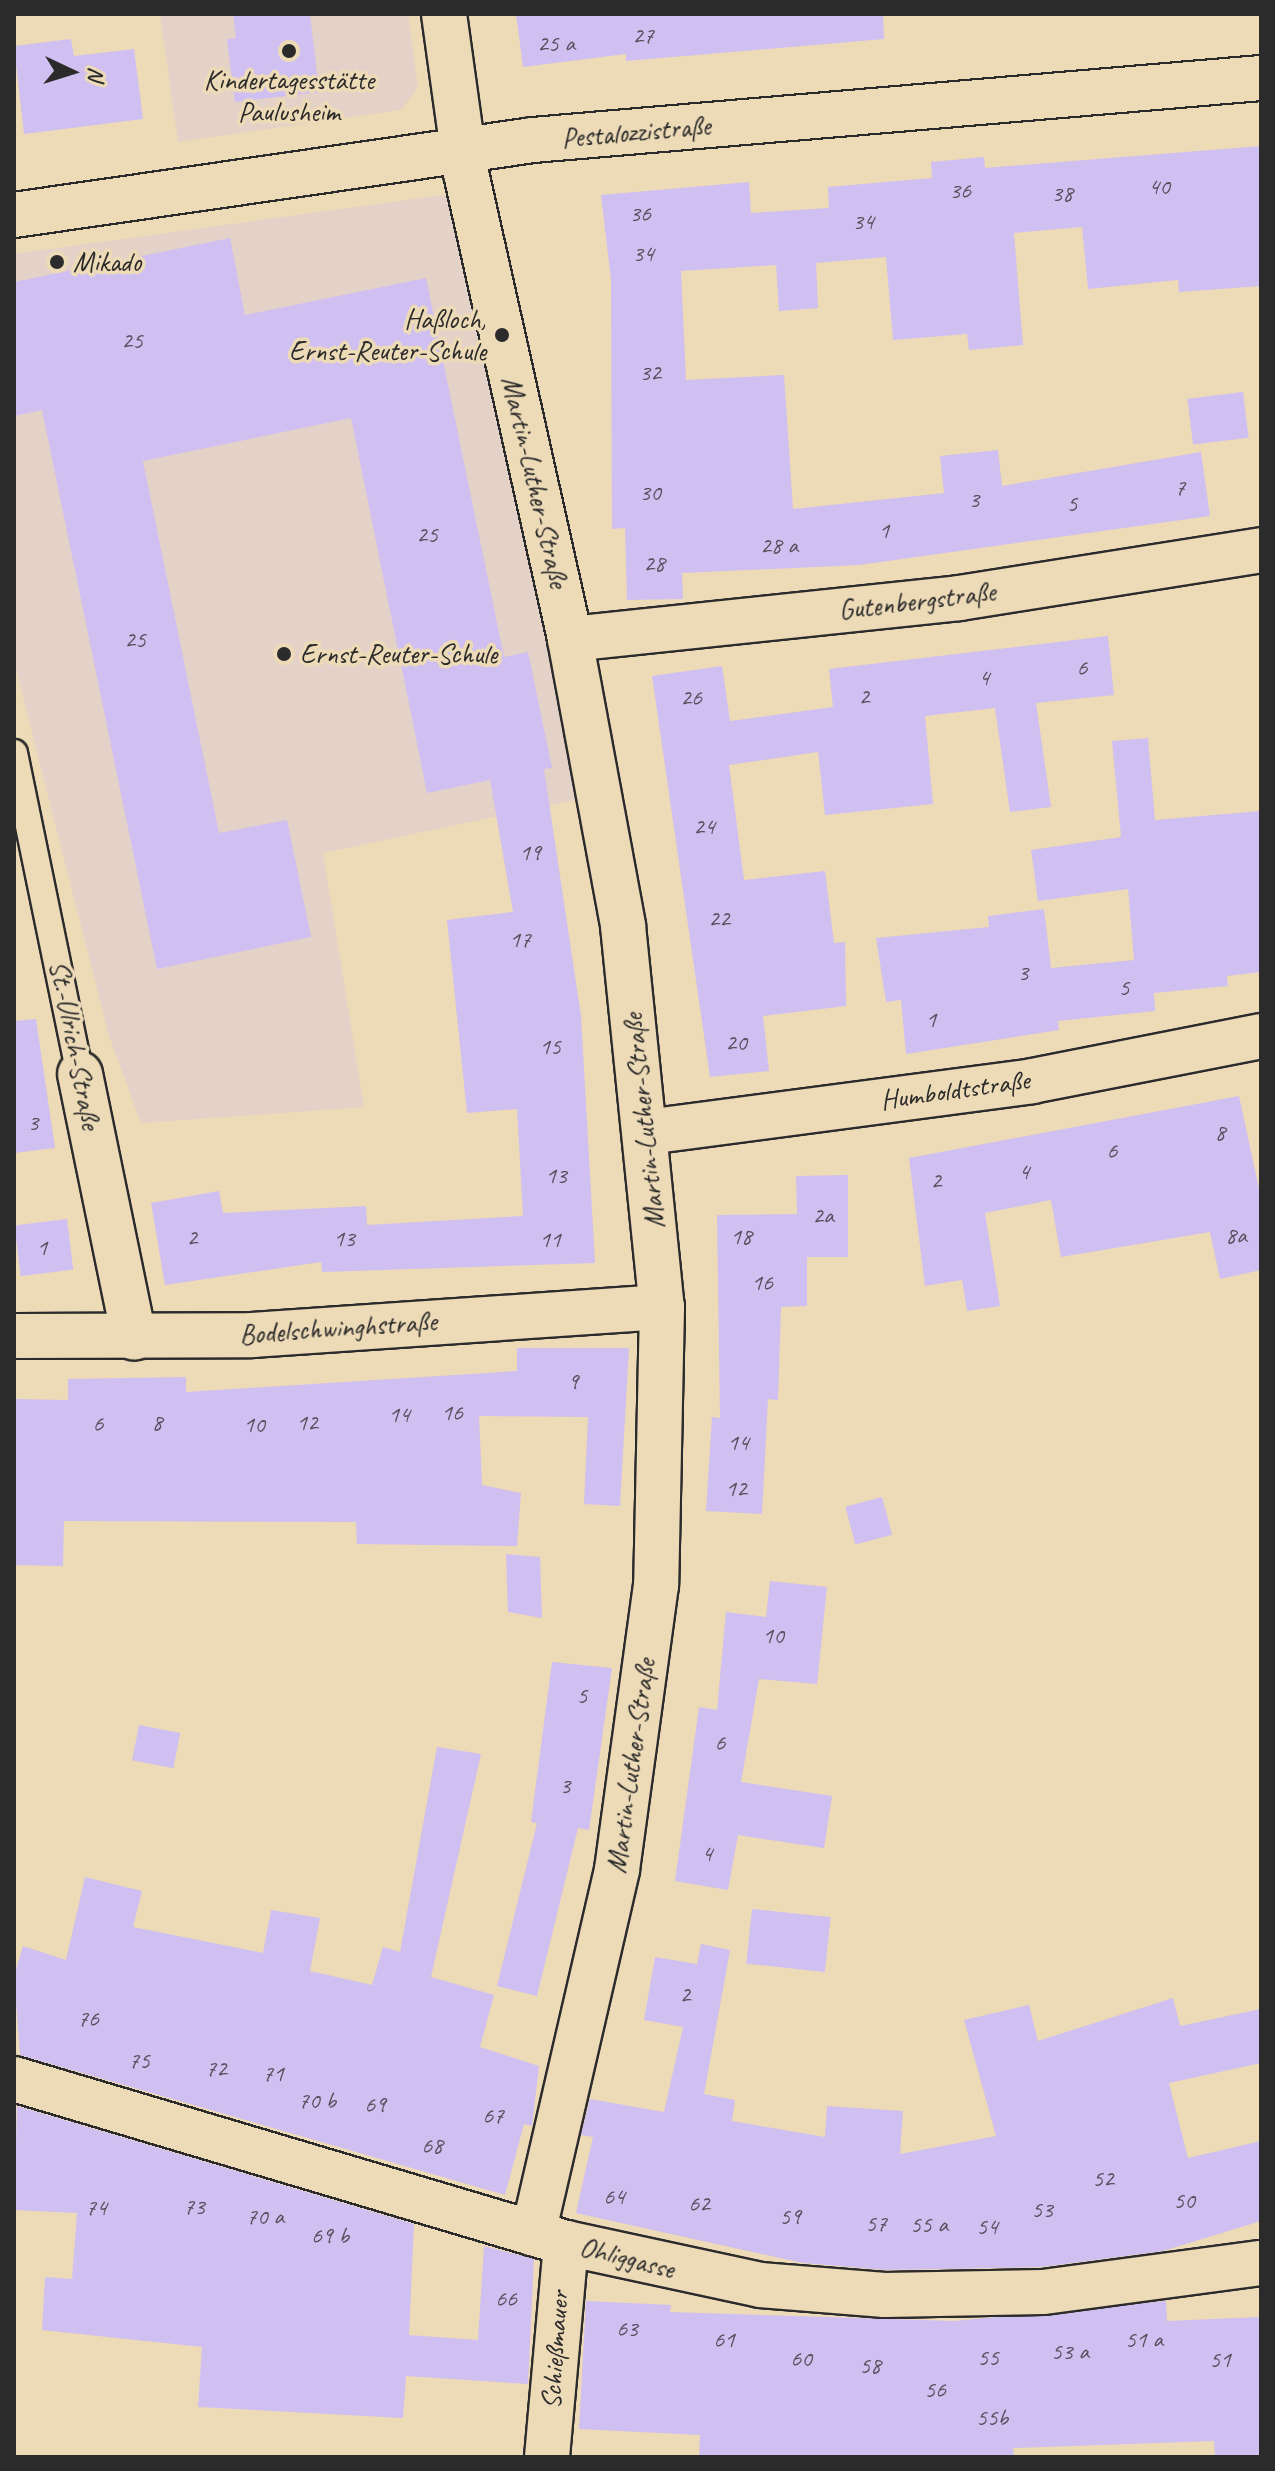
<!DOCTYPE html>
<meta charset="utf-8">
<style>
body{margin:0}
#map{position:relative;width:1275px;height:2471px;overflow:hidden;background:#eddab7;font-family:Caveat,sans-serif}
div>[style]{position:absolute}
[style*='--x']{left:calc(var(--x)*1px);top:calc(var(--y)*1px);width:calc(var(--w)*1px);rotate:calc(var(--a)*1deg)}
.built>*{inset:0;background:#e4d2c8}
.building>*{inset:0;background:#d0bff1;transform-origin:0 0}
.roads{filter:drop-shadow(2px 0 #2b2b2b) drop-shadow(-2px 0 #2b2b2b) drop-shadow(0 2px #2b2b2b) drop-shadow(0 -2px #2b2b2b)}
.lane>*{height:26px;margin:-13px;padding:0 13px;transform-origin:13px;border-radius:13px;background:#eddab7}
.street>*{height:44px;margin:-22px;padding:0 22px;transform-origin:22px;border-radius:22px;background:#eddab7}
.secondary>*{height:44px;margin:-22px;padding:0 22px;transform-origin:22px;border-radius:22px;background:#eddab7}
.dots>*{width:22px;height:22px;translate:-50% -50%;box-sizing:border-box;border:4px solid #eddab7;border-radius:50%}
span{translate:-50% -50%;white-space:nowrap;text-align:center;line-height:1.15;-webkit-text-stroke:7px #eddab7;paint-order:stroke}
.number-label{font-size:24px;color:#54505c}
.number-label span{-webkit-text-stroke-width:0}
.poi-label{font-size:28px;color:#2b2b2b}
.left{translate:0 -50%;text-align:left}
.right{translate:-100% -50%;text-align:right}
.street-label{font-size:28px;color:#2b2b2b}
.frame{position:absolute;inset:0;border:16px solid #2b2b2b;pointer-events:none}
.north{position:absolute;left:32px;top:32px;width:80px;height:80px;-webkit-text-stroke:6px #eddab7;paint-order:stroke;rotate:94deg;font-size:22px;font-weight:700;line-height:32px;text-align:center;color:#2b2b2b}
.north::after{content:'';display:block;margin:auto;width:28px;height:36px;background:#2b2b2b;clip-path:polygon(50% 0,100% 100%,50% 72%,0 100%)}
</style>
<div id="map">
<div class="built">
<i style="clip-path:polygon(160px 14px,408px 14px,418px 87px,401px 110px,178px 142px)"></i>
<i style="clip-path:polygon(458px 193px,584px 798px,323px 853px,364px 1107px,141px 1123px,109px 1036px,14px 662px,14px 254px)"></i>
</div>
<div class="building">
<i style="clip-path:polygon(233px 14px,310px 14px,319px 92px,235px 102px,227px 39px,236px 38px)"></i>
<i style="clip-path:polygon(516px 14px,883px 14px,884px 39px,626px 61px,626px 54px,523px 67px)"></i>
<i style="clip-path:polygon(71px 39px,74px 56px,134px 49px,143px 119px,24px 134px,14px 46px)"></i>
<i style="clip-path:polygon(1261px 146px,1261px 286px,1179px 292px,1178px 280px,1088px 289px,1082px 227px,1014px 233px,1023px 345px,969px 350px,967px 334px,893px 340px,886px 257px,816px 263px,818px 308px,779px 311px,776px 265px,681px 271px,686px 380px,784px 375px,793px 509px,944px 493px,940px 456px,998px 450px,1002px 486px,1201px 452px,1210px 516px,859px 565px,682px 573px,683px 599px,627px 600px,625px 528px,612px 529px,611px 280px,601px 195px,749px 182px,751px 213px,829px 208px,828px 187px,932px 178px,931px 162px,984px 157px,985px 168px)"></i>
<i style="clip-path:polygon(230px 238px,245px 315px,426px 278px,504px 657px,528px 652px,552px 768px,544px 769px,581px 1016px,595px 1263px,322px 1272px,321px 1262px,165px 1285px,151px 1203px,219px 1191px,223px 1213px,366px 1206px,367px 1225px,523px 1216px,517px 1109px,467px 1113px,447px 920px,513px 912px,490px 780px,427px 793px,351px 418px,143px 461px,219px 833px,287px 820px,311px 937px,157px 969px,42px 410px,14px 416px,14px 282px)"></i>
<i style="left:1243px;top:392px;width:46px;height:56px;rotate:83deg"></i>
<i style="clip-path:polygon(1108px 636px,1114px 695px,1036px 703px,1051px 807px,1010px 812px,995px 708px,925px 716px,933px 804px,825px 815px,818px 752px,729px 765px,744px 880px,825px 871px,834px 943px,845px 942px,846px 1006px,763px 1016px,769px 1071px,710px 1077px,652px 676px,722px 666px,730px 721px,833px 707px,829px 669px)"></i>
<i style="clip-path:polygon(1148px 738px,1155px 820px,1261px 811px,1261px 972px,1227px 976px,1228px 986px,1154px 993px,1155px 1011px,1058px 1021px,1059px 1030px,906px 1054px,901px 1000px,886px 1002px,876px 938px,989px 927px,988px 916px,1044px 909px,1051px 968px,1134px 960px,1128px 889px,1038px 901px,1031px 850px,1121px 837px,1112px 741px)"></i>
<i style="clip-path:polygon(36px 1019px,55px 1148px,14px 1153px,14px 1021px)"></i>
<i style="clip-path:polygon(1239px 1096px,1261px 1198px,1261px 1270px,1220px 1279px,1210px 1232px,1061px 1257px,1051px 1200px,985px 1213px,1000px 1306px,967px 1311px,962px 1280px,925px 1286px,909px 1158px)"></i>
<i style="clip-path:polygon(848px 1175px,848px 1257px,807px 1257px,807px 1306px,781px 1307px,778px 1400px,768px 1399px,762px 1514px,706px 1511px,712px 1417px,720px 1418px,717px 1215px,797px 1214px,796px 1176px)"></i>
<i style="left:67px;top:1219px;width:51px;height:53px;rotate:83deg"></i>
<i style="clip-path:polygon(517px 1348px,629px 1348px,620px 1506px,584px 1504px,588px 1417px,479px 1416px,482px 1485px,521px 1493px,517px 1546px,357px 1544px,356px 1522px,64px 1521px,63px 1566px,14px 1565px,14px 1399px,68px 1400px,68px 1379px,186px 1377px,186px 1392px,517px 1371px)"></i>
<i style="left:882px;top:1497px;width:39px;height:38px;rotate:75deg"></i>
<i style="clip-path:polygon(506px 1554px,540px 1557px,542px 1618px,508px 1612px)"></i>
<i style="clip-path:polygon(770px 1581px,827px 1587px,817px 1684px,759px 1679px,741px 1782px,832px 1796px,824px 1848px,738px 1835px,728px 1890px,675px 1881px,699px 1707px,717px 1710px,726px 1612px,766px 1617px)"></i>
<i style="clip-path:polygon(552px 1662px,612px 1668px,589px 1830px,578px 1828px,537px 1996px,497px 1986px,537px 1823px,531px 1822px)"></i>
<i style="left:139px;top:1725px;width:42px;height:36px;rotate:11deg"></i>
<i style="clip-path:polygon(437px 1747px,481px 1754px,431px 1977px,494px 1995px,480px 2047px,539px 2066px,532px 2126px,524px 2124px,505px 2195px,20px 2055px,14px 1976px,23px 1946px,66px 1960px,85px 1877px,142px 1891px,133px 1927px,263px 1953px,271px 1910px,320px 1918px,310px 1971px,372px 1985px,383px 1947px,400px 1952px)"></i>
<i style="left:752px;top:1909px;width:79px;height:55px;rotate:6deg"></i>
<i style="clip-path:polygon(701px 1944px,730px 1950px,704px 2094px,735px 2100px,732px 2121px,825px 2137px,827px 2106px,903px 2111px,900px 2154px,996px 2136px,964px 2020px,1029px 2005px,1038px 2041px,1173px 1998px,1180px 2026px,1261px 2009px,1261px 2063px,1169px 2083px,1188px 2158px,1261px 2141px,1261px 2221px,1163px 2251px,1041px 2267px,886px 2270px,803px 2263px,576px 2213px,593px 2137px,581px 2135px,590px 2099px,664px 2112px,683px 2027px,644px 2020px,655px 1957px,697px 1964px)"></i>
<i style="clip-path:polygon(17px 2106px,414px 2224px,409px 2335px,478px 2340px,484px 2246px,534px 2259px,528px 2384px,406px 2376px,403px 2418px,198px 2407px,202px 2347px,42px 2330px,45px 2277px,72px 2279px,77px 2213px,14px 2210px)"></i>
<i style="clip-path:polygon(586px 2301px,671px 2305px,670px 2312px,954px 2321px,1166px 2301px,1167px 2321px,1261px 2317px,1261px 2457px,1215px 2457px,1214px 2441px,1013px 2448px,1014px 2457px,699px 2457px,700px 2435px,579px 2429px)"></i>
</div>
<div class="roads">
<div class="lane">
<i style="--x:14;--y:753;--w:328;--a:78.4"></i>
</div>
<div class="street">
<i style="--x:444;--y:14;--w:161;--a:82.1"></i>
<i style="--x:466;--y:173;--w:477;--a:77.4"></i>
<i style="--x:570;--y:639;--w:292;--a:79.5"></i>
<i style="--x:623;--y:926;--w:383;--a:84.2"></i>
<i style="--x:662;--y:1307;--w:278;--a:91.2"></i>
<i style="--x:656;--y:1585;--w:288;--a:97.8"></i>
<i style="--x:617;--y:1870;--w:373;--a:103"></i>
<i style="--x:570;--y:639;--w:391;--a:-6"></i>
<i style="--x:959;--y:598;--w:306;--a:-9"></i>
<i style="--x:80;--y:1074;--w:269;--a:78.4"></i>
<i style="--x:647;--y:1132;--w:388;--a:-7.5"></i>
<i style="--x:1032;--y:1081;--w:233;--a:-11.1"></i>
<i style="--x:14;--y:1336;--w:238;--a:-0.2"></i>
<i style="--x:252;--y:1335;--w:411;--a:-3.9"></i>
<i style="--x:14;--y:2079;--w:576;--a:16.55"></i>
<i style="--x:566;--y:2243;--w:198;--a:12.2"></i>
<i style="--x:760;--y:2285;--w:125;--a:4.6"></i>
<i style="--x:885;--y:2295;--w:158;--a:-1.1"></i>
<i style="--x:1043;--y:2292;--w:220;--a:-7.6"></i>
<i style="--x:547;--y:2457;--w:215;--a:-84.9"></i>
</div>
<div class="secondary">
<i style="--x:14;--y:215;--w:524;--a:-8.22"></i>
<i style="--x:533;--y:140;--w:731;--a:-4.87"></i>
</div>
</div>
<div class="dots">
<i style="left:289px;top:51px;background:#2b2b2b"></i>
<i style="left:57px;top:262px;background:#2b2b2b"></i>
<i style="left:502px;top:335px;background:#2b2b2b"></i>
<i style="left:284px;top:654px;background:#2b2b2b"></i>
</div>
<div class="number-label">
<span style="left:643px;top:36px">27</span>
<span style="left:556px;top:44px">25 a</span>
<span style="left:1159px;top:187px">40</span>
<span style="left:960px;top:191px">36</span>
<span style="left:1062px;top:194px">38</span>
<span style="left:640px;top:214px">36</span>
<span style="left:863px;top:222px">34</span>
<span style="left:643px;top:254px">34</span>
<span style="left:132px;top:341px">25</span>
<span style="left:650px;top:373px">32</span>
<span style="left:1180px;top:488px">7</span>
<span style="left:650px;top:493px">30</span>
<span style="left:974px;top:500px">3</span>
<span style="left:1072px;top:504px">5</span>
<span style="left:884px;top:531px">1</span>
<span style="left:427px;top:535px">25</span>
<span style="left:779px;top:546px">28 a</span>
<span style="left:654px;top:564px">28</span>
<span style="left:135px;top:640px">25</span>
<span style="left:1082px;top:668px">6</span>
<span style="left:984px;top:678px">4</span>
<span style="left:864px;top:697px">2</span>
<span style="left:691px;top:698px">26</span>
<span style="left:704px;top:827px">24</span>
<span style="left:530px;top:853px">19</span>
<span style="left:719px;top:919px">22</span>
<span style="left:520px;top:940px">17</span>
<span style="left:1023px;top:973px">3</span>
<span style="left:1124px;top:988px">5</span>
<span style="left:931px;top:1020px">1</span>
<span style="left:736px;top:1043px">20</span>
<span style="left:550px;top:1047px">15</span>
<span style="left:33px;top:1123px">3</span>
<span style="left:1220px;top:1133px">8</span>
<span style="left:1112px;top:1151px">6</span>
<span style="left:1024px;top:1172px">4</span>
<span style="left:556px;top:1176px">13</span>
<span style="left:936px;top:1181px">2</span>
<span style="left:823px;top:1216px">2a</span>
<span style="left:1236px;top:1236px">8a</span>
<span style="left:741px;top:1237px">18</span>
<span style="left:192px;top:1238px">2</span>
<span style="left:344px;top:1239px">13</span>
<span style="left:550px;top:1240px">11</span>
<span style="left:42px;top:1248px">1</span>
<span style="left:762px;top:1283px">16</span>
<span style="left:573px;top:1382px">9</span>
<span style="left:452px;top:1413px">16</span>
<span style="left:399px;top:1415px">14</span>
<span style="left:157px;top:1423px">8</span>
<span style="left:307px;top:1423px">12</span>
<span style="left:98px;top:1424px">6</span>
<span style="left:254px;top:1425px">10</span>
<span style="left:738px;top:1443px">14</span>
<span style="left:736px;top:1489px">12</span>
<span style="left:773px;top:1636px">10</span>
<span style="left:582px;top:1696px">5</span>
<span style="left:720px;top:1743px">6</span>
<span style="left:565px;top:1786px">3</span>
<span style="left:707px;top:1854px">4</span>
<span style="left:685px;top:1995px">2</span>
<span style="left:88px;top:2019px">76</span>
<span style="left:139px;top:2061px">75</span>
<span style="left:216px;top:2069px">72</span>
<span style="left:273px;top:2074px">71</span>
<span style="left:317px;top:2101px">70 b</span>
<span style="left:375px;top:2105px">69</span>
<span style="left:493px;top:2116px">67</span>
<span style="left:432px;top:2146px">68</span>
<span style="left:1103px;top:2179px">52</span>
<span style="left:614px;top:2197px">64</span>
<span style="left:1184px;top:2201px">50</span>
<span style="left:699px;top:2204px">62</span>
<span style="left:194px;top:2207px">73</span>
<span style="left:96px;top:2208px">74</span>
<span style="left:1042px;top:2210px">53</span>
<span style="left:265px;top:2217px">70 a</span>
<span style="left:790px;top:2217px">59</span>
<span style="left:876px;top:2224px">57</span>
<span style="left:929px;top:2225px">55 a</span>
<span style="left:987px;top:2227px">54</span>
<span style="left:330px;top:2236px">69 b</span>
<span style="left:506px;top:2299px">66</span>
<span style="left:627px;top:2329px">63</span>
<span style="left:724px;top:2340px">61</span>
<span style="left:1144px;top:2340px">51 a</span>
<span style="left:1070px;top:2352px">53 a</span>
<span style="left:988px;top:2358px">55</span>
<span style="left:801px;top:2359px">60</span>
<span style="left:1220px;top:2360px">51</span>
<span style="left:870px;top:2366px">58</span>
<span style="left:935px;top:2390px">56</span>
<span style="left:992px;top:2418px">55b</span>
</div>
<div class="poi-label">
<span style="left:289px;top:96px">Kindertagesstätte<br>Paulusheim</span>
<span class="left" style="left:73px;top:262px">Mikado</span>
<span class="right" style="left:486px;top:335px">Haßloch,<br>Ernst-Reuter-Schule</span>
<span class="left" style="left:300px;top:654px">Ernst-Reuter-Schule</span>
</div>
<div class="street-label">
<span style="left:636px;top:132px;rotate:-5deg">Pestalozzistraße</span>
<span style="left:535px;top:482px;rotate:77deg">Martin-Luther-Straße</span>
<span style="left:917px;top:601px;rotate:-7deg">Gutenbergstraße</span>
<span style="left:75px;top:1045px;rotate:79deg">St.-Ulrich-Straße</span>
<span style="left:955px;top:1090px;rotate:-8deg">Humboldtstraße</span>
<span style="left:644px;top:1121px;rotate:-96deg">Martin-Luther-Straße</span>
<span style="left:338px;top:1328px;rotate:-4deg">Bodelschwinghstraße</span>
<span style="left:631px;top:1766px;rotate:-82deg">Martin-Luther-Straße</span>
<span style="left:627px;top:2258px;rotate:14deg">Ohliggasse</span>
<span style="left:555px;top:2350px;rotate:-86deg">Schießmauer</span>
</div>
<div class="frame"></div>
<div class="north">N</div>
</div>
